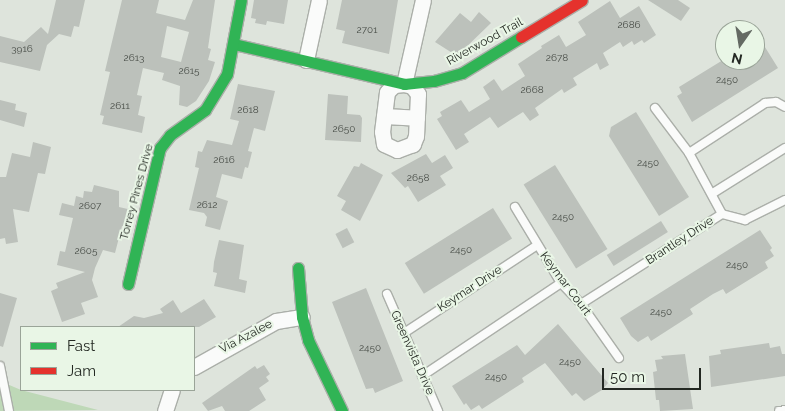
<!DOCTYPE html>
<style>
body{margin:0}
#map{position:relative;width:785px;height:411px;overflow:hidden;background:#dee4dc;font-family:Raleway,sans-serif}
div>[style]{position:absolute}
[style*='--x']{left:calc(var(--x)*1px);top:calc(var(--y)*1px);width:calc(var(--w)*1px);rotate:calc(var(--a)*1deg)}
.green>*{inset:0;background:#bed8b7}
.building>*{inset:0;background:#bcc1bb;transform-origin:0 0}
.roads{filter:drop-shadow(1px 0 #abafa9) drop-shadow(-1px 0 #abafa9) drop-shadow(0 1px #abafa9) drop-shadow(0 -1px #abafa9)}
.lane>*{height:8px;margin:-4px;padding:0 4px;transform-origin:4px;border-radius:4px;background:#fafbfa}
.street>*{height:15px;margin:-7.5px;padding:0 7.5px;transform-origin:7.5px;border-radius:7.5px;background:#fafbfa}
.fast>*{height:11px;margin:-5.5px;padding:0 5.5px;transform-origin:5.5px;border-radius:5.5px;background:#30b455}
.jam>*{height:11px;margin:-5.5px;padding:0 5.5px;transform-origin:5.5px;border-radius:5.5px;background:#e5322d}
span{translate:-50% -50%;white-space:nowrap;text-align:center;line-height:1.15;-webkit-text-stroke:4px #e9f6e6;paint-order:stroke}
.number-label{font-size:10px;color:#494e48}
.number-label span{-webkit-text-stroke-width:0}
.street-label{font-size:12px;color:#232822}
.legend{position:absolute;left:20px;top:326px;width:175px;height:65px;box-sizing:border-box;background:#e9f6e6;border:1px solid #9aa498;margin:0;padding:6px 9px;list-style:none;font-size:15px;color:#232822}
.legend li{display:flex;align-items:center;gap:10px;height:25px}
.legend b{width:25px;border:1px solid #9aa498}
.north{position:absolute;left:715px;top:20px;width:50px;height:50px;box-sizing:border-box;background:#e9f6e6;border:1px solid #9aa498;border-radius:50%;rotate:193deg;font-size:14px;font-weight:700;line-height:20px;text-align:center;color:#232822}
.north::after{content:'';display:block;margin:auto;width:18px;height:22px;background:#646a63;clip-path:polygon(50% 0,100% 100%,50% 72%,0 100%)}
.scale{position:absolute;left:602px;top:368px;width:99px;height:22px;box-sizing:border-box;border:2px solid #232822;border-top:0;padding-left:6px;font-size:15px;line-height:18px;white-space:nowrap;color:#232822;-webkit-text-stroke:4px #e9f6e6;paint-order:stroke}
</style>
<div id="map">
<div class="green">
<i style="clip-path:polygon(0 381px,21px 390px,98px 410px,0 411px)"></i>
</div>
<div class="building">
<i style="clip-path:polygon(56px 0,85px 0,79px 27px,74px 26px,71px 37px,59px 34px,47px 45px,40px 71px,0 62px,0 36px,24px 42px,41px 27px,48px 34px)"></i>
<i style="clip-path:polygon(evenodd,122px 0,159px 0,156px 13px,185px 20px,193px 0,215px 0,208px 48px,211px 49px,208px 60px,215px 62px,209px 81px,196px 101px,187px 107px,179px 105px,180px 86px,162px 80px,164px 73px,143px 68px,137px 95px,142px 96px,138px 115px,145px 117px,142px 133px,102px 124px,104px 116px,100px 115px,110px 72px,105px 71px,122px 0,167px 26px,189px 32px,181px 62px,161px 57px,167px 26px)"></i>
<i style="clip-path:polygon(254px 0,288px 0,284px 24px,267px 21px,266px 25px,255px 23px,256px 19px,251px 18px)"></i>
<i style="clip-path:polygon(342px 0,398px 0,389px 54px,342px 43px,345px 31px,336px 29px)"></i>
<i style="clip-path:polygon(648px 0,678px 0,690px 8px,681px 21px)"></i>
<i style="clip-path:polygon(610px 1px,620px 18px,639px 6px,656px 35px,644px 43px,642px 40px,634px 45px,632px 41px,623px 47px,620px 42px,603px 53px,609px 65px,600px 70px,597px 63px,573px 78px,577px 85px,564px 93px,562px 89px,535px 108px,539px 115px,530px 121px,523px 112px,498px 128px,490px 117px,464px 134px,469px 142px,456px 150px,437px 119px,442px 116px,440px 112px,461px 100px,469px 112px,490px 99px,483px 87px,494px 79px,502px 91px,525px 76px,518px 64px,542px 48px,541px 46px,559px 35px,566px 47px,586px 35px,578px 22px)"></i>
<i style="clip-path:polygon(479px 12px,491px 23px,457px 56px,435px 42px,460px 13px,471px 22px)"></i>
<i style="clip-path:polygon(755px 31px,778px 68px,692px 122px,677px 96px,682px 93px,679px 87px,723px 60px,755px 60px)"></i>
<i style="clip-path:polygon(238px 84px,275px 91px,265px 131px,254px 128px,248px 151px,252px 152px,248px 168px,245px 167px,242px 179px,222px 174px,216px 197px,228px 201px,220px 230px,205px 226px,207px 217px,204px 213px,189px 210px,199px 168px,195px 167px,198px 151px,202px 152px,207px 140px,232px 145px,239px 121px,230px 119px)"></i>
<i style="clip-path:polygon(328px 94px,348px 96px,347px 114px,360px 115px,362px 118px,361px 142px,325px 140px)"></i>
<i style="clip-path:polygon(0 100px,16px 104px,15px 110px,27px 113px,24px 127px,0 120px)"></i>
<i style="clip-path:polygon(636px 112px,689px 197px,659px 216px,609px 136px,611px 127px)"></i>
<i style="clip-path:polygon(33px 142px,51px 147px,45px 174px,38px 173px,29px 212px,13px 209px,18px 242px,6px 244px,5px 238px,0 239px,0 177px,6px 177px,12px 153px,30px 157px)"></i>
<i style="clip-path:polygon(426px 154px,432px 163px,445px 155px,453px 168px,440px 176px,446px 185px,418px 202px,408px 186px,405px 188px,391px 173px)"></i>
<i style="clip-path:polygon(361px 163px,383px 175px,360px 221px,341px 210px,346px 201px,337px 196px,354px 166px,359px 167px)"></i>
<i style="left:555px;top:165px;width:99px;height:37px;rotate:58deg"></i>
<i style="clip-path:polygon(94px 185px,119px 191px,119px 207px,132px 210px,128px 227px,122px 226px,115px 253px,103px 250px,95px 268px,92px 280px,98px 297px,81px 303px,85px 314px,62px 322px,51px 291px,58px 288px,56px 283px,85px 272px,57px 265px,60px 251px,65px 252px,73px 218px,59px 215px,62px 203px,74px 206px,76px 196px,83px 198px,84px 191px,92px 192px)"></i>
<i style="left:493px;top:208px;width:36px;height:104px;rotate:58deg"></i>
<i style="left:661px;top:221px;width:13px;height:64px;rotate:58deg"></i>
<i style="left:347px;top:228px;width:16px;height:13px;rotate:63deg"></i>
<i style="clip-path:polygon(760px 230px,772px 248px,770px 250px,774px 256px,765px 262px,768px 268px,726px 294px,723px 289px,713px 294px,690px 309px,693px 314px,651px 341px,648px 336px,638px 342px,631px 336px,620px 318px)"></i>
<i style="clip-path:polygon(219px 240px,244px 245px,239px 279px,247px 281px,245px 293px,214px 286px,217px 273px,213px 272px,214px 262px)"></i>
<i style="clip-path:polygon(366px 288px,403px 381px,375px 393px,373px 388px,366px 389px,332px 302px)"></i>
<i style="clip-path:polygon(0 293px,17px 298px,3px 347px,0 346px)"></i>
<i style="clip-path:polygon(204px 299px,216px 317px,199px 327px,118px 327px,134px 316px,144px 318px,163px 313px,160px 309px,173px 300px,181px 313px)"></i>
<i style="clip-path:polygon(558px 324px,608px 383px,602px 390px,584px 401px,576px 393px,572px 396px,545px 363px,522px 378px,524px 382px,482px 409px,479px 405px,471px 410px,466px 403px,464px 405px,452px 386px,517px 345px,525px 355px)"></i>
<i style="clip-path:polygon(769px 343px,770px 348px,780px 346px,782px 354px,785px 354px,785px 376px,711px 387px,709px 356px,721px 354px,720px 350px)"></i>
<i style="clip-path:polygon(685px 354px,693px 409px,660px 411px,659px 400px,656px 400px,653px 372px,657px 371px,655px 360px,663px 359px,661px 356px)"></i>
<i style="clip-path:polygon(264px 365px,270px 374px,266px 377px,269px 381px,259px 388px,266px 400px,249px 411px,225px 411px,222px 406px,208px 411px,202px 403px,255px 366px,257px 369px)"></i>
</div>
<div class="roads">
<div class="lane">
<i style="--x:655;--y:108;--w:56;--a:52.9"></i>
<i style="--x:689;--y:153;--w:69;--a:61.6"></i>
<i style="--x:689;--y:153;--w:91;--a:-33.3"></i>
<i style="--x:765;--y:103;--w:11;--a:-5"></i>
<i style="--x:776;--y:102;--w:10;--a:29"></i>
<i style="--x:713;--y:193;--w:85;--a:-32"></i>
<i style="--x:515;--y:207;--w:89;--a:58.8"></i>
<i style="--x:561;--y:283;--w:29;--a:46"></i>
<i style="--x:581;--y:304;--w:66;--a:54.9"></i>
<i style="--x:387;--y:294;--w:128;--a:66.4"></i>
<i style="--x:581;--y:304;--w:167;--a:-32.6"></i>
<i style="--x:722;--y:214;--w:24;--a:15"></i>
<i style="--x:745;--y:220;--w:45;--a:-26.6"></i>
<i style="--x:404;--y:333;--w:158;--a:-33.4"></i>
<i style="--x:0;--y:366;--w:46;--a:78.7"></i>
<i style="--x:422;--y:376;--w:167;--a:-33.8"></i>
<i style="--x:779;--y:411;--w:6;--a:-9"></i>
</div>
<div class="street">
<i style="--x:306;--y:60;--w:61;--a:-77.8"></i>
<i style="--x:404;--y:84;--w:8;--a:14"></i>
<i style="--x:412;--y:86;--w:10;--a:53"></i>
<i style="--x:418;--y:94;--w:42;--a:92.7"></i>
<i style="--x:416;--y:136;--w:9;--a:111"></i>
<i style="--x:413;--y:144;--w:17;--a:159"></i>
<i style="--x:397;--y:150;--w:14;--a:-155"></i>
<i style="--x:384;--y:144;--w:12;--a:-99"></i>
<i style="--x:382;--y:132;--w:40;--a:-82.9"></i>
<i style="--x:387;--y:92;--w:10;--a:-45"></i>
<i style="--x:394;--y:85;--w:10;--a:-6"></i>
<i style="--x:404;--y:84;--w:86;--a:-77.3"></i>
<i style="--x:384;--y:116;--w:33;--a:3"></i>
<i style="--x:194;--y:367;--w:94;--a:-29.3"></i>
<i style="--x:276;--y:321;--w:26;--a:-9"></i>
<i style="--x:165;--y:411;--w:22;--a:-72"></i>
</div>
<div class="fast">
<i style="--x:234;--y:44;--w:175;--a:13.2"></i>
<i style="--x:404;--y:84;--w:30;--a:-6"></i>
<i style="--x:434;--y:81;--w:29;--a:-16"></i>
<i style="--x:462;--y:73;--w:69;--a:-31.4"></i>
<i style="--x:298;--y:268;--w:49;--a:85.3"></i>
<i style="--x:302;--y:317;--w:24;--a:75"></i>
<i style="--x:308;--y:340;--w:79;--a:64.4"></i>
<i style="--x:128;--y:284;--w:140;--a:-76.8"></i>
<i style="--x:160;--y:148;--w:16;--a:-52"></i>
<i style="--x:170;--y:135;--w:43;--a:-35.5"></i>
<i style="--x:205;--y:110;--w:42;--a:-58.6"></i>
<i style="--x:227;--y:74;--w:75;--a:-79.3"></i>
</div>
<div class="jam">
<i style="--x:521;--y:37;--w:71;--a:-31.2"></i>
</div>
</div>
<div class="number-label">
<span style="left:629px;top:25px">2686</span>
<span style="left:367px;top:30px">2701</span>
<span style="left:22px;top:49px">3916</span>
<span style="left:134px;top:58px">2613</span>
<span style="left:557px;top:58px">2678</span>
<span style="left:189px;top:71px">2615</span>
<span style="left:727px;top:80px">2450</span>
<span style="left:532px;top:90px">2668</span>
<span style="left:120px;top:106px">2611</span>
<span style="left:248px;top:110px">2618</span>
<span style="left:344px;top:129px">2650</span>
<span style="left:224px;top:160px">2616</span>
<span style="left:648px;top:163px">2450</span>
<span style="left:418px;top:178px">2658</span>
<span style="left:207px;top:205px">2612</span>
<span style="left:90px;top:206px">2607</span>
<span style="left:563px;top:217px">2450</span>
<span style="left:461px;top:250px">2450</span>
<span style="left:86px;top:251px">2605</span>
<span style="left:737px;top:265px">2450</span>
<span style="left:661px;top:312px">2450</span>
<span style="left:370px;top:348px">2450</span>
<span style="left:570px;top:362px">2450</span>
<span style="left:496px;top:377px">2450</span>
</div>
<div class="street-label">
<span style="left:485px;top:42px;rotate:-29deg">Riverwood Trail</span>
<span style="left:137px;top:192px;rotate:-75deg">Torrey Pines Drive</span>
<span style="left:680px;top:241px;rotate:-33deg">Brantley Drive</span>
<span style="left:565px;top:284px;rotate:53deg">Keymar Court</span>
<span style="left:470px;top:289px;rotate:-33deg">Keymar Drive</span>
<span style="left:246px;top:337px;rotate:-28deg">Via Azalee</span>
<span style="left:412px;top:353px;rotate:66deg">Greenvista Drive</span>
</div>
<ul class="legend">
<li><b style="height:6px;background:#30b455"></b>Fast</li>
<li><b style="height:6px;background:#e5322d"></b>Jam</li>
</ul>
<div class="north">N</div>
<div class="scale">50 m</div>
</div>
